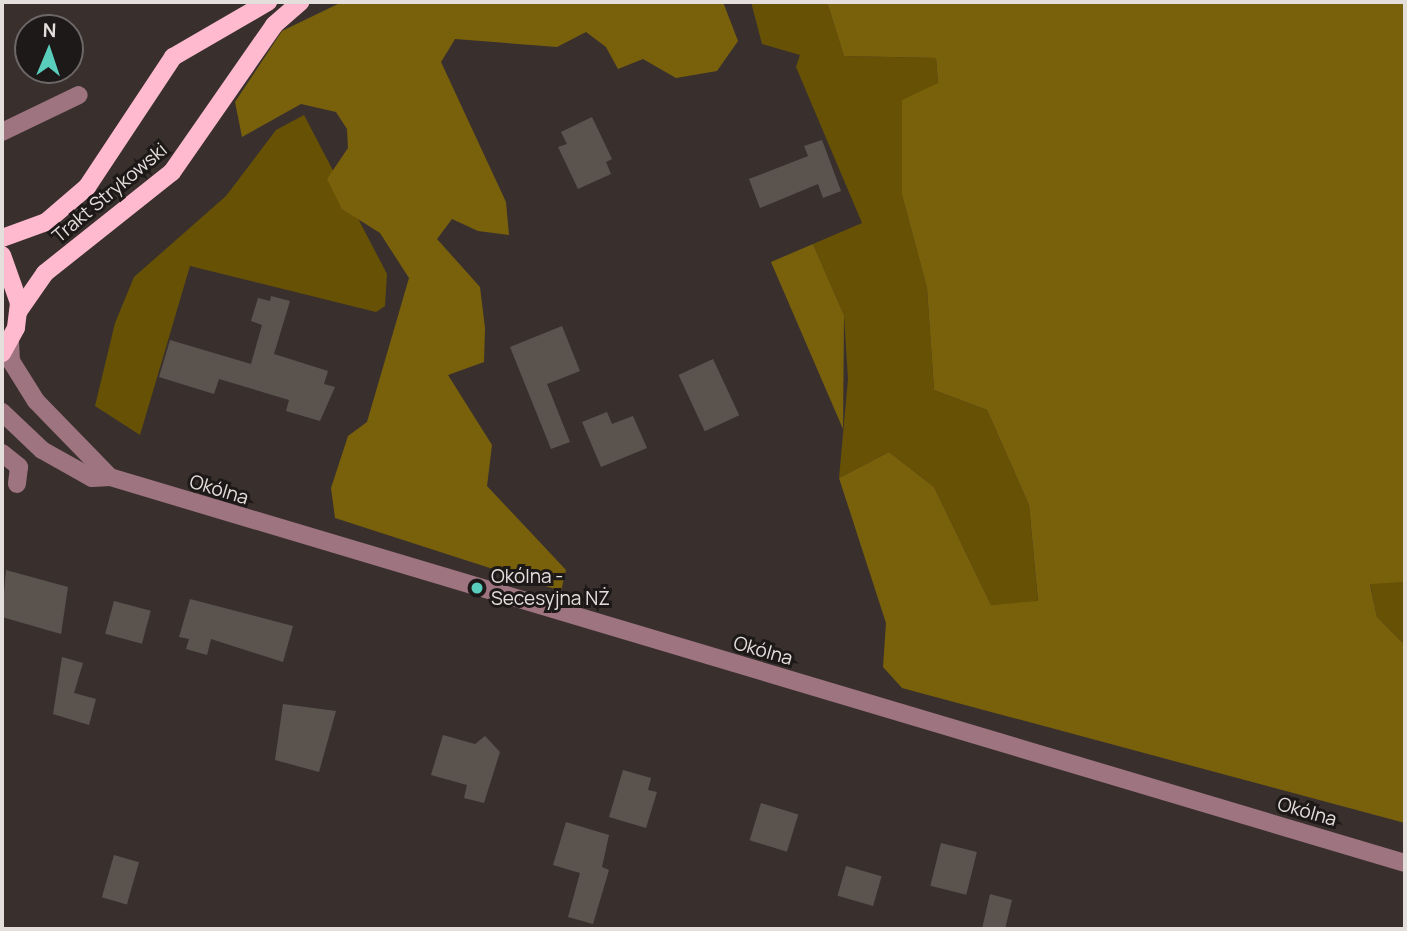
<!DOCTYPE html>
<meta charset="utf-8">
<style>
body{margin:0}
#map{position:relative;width:1407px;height:931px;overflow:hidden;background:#39302e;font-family:Manrope,sans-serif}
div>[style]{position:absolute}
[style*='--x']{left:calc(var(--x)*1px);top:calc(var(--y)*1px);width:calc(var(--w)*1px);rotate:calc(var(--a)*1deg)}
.green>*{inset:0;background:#665105}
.forest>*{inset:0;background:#79610c}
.building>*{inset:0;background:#5b544e;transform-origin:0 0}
.minor>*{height:18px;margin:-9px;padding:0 9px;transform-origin:9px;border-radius:9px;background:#9e7480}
.major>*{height:18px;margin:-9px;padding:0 9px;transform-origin:9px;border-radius:9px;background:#ffbacf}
.dots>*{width:19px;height:19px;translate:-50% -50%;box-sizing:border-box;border:4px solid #1d1918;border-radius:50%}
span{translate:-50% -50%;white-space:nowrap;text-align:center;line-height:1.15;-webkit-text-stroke:6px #1d1918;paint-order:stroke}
.street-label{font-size:19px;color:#e4dedd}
.poi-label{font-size:19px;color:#e4dedd}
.left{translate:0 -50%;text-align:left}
.frame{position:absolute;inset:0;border:4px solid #e4dedd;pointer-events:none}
.north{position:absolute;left:14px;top:14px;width:70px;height:70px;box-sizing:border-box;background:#1d1918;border:2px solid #6d6867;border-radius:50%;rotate:2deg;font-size:19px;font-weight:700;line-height:28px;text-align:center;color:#e4dedd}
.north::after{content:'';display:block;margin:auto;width:24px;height:32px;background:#5acebd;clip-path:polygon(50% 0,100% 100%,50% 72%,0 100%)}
</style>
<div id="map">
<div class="green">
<i style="clip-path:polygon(751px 2px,827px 2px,844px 56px,936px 58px,938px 83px,902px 195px,927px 288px,934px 390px,987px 410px,1029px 505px,1038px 602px,991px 605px,934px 487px,889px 452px,839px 478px,848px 379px,844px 315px,813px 244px,862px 223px,796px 67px,800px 55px,762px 44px)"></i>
<i style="clip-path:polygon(304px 115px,387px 274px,385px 306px,376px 312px,190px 266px,140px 435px,95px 406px,115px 323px,134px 277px,226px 196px,276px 130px)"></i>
<i style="clip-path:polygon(1405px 582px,1405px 645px,1377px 617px,1370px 583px)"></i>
</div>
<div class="forest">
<i style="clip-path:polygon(342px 2px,723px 2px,738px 41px,717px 71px,676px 78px,643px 59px,618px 69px,606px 47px,586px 32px,557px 47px,455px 39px,441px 62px,506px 202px,509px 235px,478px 231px,452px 219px,437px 239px,480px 287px,485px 328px,484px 362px,448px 375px,492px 445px,487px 486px,566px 570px,561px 591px,335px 518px,331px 488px,348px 436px,367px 422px,409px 278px,380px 233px,342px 209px,327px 179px,348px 148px,347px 129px,336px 112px,301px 104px,242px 137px,235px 102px,282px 31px)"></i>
<i style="clip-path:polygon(827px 2px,1405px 2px,1405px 582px,1370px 584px,1377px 617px,1405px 645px,1405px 823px,902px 688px,883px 667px,886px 623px,839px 478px,889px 452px,934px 487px,991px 605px,1038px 601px,1029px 505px,987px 410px,934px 390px,927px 288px,902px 195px,902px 100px,938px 83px,936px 58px,844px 56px)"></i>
<i style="clip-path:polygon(813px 244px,844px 315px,843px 429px,771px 262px)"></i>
</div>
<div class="building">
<i style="clip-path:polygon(592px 117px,612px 159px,606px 162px,611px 174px,578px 189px,558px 147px,567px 144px,561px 132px)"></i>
<i style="clip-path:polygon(822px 140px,841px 191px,823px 198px,818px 184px,760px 208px,749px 179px,808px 156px,804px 146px)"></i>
<i style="clip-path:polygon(271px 296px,290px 301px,274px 354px,328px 371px,324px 384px,335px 387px,320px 421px,286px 411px,289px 400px,219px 379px,214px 394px,159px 377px,170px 340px,251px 364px,262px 325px,251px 321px,258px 298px,270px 301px)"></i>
<i style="clip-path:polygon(562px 326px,580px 371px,547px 384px,570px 442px,551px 449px,510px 347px)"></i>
<i style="left:713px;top:359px;width:62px;height:38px;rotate:65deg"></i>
<i style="clip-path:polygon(607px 412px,612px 424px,633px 416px,647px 448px,601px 467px,582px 422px)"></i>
<i style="clip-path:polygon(6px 570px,68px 587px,61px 634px,2px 617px)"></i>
<i style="clip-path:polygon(190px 599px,293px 626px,283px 662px,211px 639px,207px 655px,186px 649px,189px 639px,179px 637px)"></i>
<i style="left:114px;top:601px;width:38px;height:34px;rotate:15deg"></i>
<i style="clip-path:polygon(62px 657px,83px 663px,74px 693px,96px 699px,89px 725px,53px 714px)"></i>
<i style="clip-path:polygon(283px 704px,336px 711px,319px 772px,275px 760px)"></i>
<i style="clip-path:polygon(443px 735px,475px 744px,485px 736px,500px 752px,484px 803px,464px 798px,467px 785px,431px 775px)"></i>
<i style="clip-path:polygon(623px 770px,651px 778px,648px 790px,657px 792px,646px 828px,609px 817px)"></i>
<i style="left:761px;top:803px;width:39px;height:39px;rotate:17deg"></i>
<i style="clip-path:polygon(566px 822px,609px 835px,602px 867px,609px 870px,593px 924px,568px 917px,580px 873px,553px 865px)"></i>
<i style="left:941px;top:843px;width:37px;height:44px;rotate:14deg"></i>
<i style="left:114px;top:855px;width:26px;height:44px;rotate:16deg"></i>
<i style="left:846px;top:866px;width:37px;height:31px;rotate:16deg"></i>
<i style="clip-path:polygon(990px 894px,1012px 900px,1005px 929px,982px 929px)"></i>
</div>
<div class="minor">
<i style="--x:2;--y:132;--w:85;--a:-25.7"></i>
<i style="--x:10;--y:342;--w:19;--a:87"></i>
<i style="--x:11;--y:361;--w:47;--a:58"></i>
<i style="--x:36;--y:401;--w:106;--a:45.8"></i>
<i style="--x:2;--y:412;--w:55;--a:43.5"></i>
<i style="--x:42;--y:450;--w:57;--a:29.2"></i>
<i style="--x:92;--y:478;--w:18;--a:-3"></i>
<i style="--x:110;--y:477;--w:1351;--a:16.6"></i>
<i style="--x:2;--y:453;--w:22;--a:39"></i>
<i style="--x:19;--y:467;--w:17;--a:97"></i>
</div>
<div class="major">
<i style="--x:2;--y:238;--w:47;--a:-20"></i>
<i style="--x:46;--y:222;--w:54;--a:-40.5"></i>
<i style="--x:87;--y:187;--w:156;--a:-56.5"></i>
<i style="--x:173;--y:57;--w:110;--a:-30.1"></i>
<i style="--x:2;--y:255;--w:51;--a:70.5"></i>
<i style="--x:19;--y:303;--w:25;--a:97"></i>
<i style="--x:16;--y:328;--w:29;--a:119"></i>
<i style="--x:18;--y:312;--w:47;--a:-55.3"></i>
<i style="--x:45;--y:273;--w:162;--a:-38.5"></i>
<i style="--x:172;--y:172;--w:179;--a:-55.2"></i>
<i style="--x:274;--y:25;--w:35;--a:-41"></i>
</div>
<div class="dots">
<i style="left:477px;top:588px;background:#5acebd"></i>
</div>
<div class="street-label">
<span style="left:110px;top:193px;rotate:-40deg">Trakt Strykowski</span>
<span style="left:219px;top:490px;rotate:17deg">Okólna</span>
<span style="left:763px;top:651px;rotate:16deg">Okólna</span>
<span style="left:1307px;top:812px;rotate:16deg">Okólna</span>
</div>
<div class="poi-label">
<span class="left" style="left:491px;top:588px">Okólna -<br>Secesyjna NŻ</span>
</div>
<div class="frame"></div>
<div class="north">N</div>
</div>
